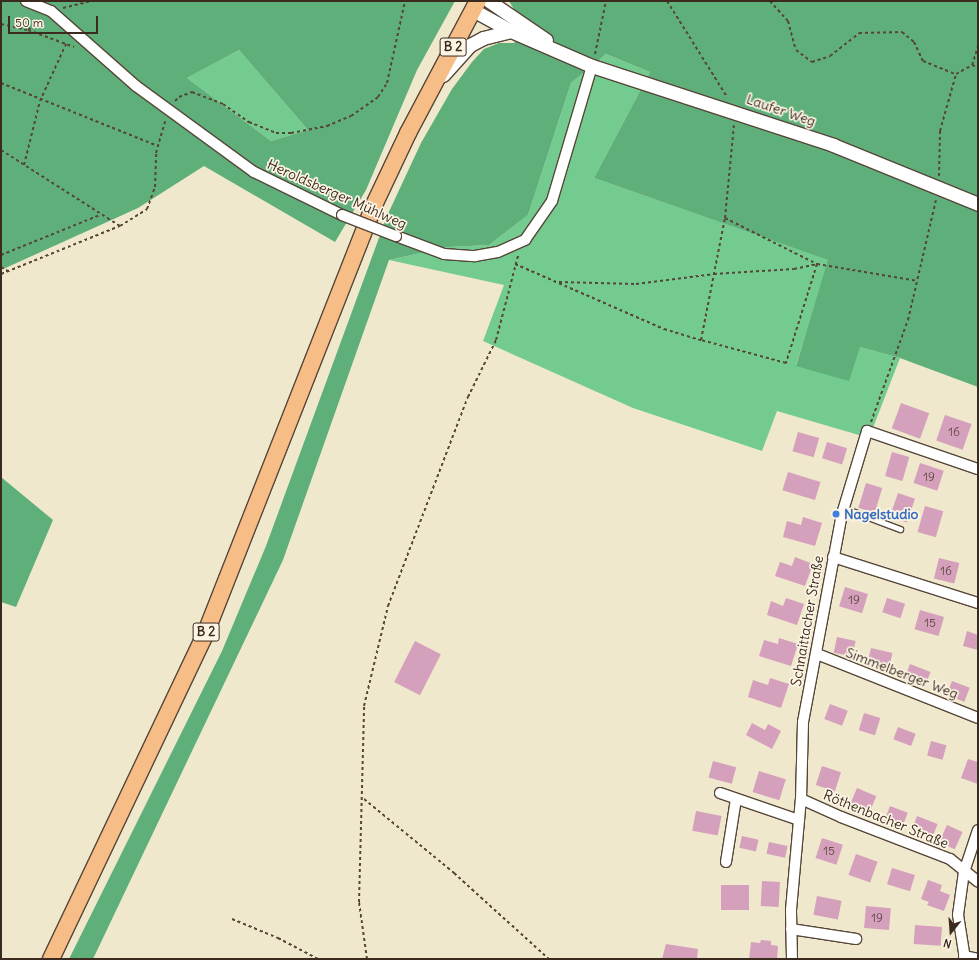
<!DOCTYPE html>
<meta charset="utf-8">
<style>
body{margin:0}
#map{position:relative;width:979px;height:960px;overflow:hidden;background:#efe8cc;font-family:Delius,sans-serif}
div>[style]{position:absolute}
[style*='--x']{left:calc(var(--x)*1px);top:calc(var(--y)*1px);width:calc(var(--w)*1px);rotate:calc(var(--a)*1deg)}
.green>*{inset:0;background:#73cb90}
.forest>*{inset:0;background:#5eaf7a}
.building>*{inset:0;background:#d5a0bb;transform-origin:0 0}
.path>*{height:2px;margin-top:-1px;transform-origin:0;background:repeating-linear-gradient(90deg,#564638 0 3px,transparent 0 6px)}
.roads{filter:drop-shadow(1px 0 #564638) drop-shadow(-1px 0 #564638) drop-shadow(0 1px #564638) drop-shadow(0 -1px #564638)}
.service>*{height:5px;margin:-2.5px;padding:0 2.5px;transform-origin:2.5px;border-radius:2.5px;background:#fff}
.minor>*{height:10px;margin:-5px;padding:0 5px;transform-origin:5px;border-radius:5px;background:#fff}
.tertiary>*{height:13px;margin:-6.5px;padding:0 6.5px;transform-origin:6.5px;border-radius:6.5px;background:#fff}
.primary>*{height:16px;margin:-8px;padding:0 8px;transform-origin:8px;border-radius:8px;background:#f6be86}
.bridges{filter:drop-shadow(1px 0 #564638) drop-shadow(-1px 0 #564638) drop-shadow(0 1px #564638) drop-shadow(0 -1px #564638)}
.minor-bridge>*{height:10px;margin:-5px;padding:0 5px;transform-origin:5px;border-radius:5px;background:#fff}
.dots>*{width:11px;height:11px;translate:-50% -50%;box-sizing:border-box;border:2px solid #fcf5e5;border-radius:50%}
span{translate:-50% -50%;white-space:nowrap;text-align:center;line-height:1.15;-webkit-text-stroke:3.5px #fcf5e5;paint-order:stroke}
.number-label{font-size:12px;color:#624845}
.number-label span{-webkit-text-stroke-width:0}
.shield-label span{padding:1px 3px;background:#fcf5e5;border:1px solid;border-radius:3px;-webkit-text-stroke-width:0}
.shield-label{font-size:13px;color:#3b2a1e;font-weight:700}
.street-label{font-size:14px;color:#3b2a1e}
.shop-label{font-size:14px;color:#366cbe;font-weight:700}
.left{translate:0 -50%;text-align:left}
.frame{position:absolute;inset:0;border:2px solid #3b2a1e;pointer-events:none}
.north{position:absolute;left:931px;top:912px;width:40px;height:40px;-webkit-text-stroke:3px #fcf5e5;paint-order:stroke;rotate:197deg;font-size:11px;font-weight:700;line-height:16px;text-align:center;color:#3b2a1e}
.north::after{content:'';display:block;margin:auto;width:14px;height:18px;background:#3b2a1e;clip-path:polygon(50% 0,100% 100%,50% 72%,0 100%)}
.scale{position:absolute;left:8px;top:16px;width:90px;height:18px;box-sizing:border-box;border:2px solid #3b2a1e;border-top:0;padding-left:5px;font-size:12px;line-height:14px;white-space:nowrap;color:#3b2a1e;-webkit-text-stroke:3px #fcf5e5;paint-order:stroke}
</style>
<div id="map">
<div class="green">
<i style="clip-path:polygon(239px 50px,308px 130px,271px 141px,187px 78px)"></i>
<i style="clip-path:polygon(606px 54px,650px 72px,594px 178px,829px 260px,796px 365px,860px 347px,900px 358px,869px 438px,777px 411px,762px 451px,633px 408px,483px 341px,504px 285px,389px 260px,448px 247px,489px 245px,528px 215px,571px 83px)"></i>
</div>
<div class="forest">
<i style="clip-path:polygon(evenodd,1px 1px,455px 1px,417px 70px,366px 190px,335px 242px,204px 166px,138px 208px,1px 270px,1px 1px,239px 50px,308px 130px,271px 141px,187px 78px,239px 50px)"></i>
<i style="clip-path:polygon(509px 1px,978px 1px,978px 387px,900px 358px,860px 347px,849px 381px,796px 366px,828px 260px,594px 178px,650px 72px,606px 54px,571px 83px,528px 215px,489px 245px,448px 247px,389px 260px,283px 560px,93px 959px,69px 959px,222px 651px,266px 546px,387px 216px,421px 143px,452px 89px,472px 62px,484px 49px,499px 43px,514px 43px,525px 19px,515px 11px)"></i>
<i style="clip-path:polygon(1px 477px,53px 520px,16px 607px,1px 602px)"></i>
</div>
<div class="building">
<i style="left:901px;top:403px;width:30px;height:27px;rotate:20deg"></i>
<i style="left:945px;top:415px;width:28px;height:27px;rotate:19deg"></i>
<i style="left:798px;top:432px;width:22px;height:20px;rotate:16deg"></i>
<i style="left:827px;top:442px;width:21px;height:17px;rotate:17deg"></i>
<i style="left:892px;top:452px;width:18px;height:25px;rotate:16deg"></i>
<i style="left:920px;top:463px;width:25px;height:21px;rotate:18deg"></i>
<i style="left:788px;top:472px;width:34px;height:19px;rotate:17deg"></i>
<i style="left:866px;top:483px;width:17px;height:26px;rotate:17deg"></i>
<i style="left:898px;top:493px;width:18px;height:25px;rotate:19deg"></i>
<i style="left:925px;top:506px;width:19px;height:27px;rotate:16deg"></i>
<i style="clip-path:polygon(803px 517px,822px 523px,815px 546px,783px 537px,787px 521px,801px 525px)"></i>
<i style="clip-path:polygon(795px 557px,813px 564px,805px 586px,775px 576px,780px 562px,792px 566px)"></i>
<i style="left:939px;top:558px;width:21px;height:21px;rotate:14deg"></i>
<i style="left:845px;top:587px;width:24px;height:20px;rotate:17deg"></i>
<i style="clip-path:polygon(786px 598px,804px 604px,797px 625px,767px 615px,771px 601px,783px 606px)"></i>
<i style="left:887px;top:598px;width:19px;height:15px;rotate:18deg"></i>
<i style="left:920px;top:610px;width:25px;height:20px;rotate:16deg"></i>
<i style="clip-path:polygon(967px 631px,978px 635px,978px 650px,963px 646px)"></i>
<i style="left:837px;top:637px;width:19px;height:16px;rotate:12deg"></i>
<i style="clip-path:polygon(779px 638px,798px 644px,791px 666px,759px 656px,764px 640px,778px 644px)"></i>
<i style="left:415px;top:641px;width:29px;height:46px;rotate:27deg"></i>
<i style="left:871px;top:648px;width:22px;height:16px;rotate:13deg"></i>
<i style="left:910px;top:664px;width:22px;height:15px;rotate:21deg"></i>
<i style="clip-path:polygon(770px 678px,789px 684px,781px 708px,748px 697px,753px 680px,768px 685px)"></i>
<i style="left:952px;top:681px;width:19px;height:15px;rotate:21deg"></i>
<i style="left:830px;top:704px;width:19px;height:16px;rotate:21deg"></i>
<i style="left:864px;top:713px;width:17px;height:18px;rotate:17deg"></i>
<i style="clip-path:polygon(752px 723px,765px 730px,768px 724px,781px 731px,772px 749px,746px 735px)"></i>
<i style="left:898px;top:727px;width:19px;height:13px;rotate:21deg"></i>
<i style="left:931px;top:741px;width:16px;height:15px;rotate:15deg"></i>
<i style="clip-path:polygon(968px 759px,978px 762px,978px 784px,961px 778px)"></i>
<i style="left:713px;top:761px;width:24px;height:17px;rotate:15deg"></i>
<i style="left:822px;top:766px;width:20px;height:20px;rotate:18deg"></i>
<i style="left:759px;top:771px;width:28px;height:22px;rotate:17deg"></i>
<i style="left:857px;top:788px;width:21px;height:18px;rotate:23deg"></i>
<i style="left:890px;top:806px;width:19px;height:16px;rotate:21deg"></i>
<i style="left:696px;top:811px;width:26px;height:20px;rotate:11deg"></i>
<i style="left:917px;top:816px;width:22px;height:16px;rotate:21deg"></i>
<i style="left:947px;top:825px;width:17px;height:19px;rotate:24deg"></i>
<i style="left:742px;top:836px;width:17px;height:12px;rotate:13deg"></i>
<i style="left:822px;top:838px;width:22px;height:21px;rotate:18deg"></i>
<i style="left:769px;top:842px;width:19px;height:12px;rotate:12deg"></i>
<i style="left:856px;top:854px;width:23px;height:22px;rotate:20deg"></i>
<i style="left:892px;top:868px;width:24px;height:17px;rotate:17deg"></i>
<i style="clip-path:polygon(928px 880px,942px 885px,940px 891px,950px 895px,944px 911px,927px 905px,929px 902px,921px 899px)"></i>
<i style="left:762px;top:881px;width:18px;height:25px;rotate:3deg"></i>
<i style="left:721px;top:885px;width:28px;height:25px"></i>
<i style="left:817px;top:896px;width:25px;height:19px;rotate:11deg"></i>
<i style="left:866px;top:906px;width:25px;height:22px;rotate:5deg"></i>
<i style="left:915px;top:925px;width:27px;height:19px;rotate:4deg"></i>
<i style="clip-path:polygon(761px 940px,771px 941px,771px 945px,778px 946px,777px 959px,749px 959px,751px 942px,760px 943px)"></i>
<i style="clip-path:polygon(666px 944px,698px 949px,697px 959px,662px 959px)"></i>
</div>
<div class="path">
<i style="--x:667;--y:1;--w:113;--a:58"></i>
<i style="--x:770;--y:1;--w:27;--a:48"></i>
<i style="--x:788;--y:21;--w:30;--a:75"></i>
<i style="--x:796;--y:50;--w:20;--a:37"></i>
<i style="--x:812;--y:62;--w:19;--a:-18"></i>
<i style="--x:830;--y:56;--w:37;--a:-38"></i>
<i style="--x:859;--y:33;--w:43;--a:-1.3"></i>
<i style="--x:902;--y:32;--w:16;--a:40"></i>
<i style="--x:914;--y:42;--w:21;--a:65"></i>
<i style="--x:923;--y:61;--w:35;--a:22"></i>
<i style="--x:63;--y:8;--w:29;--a:-14"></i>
<i style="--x:1;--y:24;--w:28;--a:13"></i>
<i style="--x:28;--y:30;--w:18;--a:-41"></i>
<i style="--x:28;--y:30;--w:49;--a:20.3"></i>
<i style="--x:595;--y:54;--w:54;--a:-78.3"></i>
<i style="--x:972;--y:65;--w:20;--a:-72"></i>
<i style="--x:1;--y:83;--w:169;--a:21.9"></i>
<i style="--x:175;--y:101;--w:6;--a:-45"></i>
<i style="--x:179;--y:97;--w:14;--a:-21"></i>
<i style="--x:192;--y:92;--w:33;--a:21"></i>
<i style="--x:223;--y:104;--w:32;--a:35"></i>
<i style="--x:249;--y:122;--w:29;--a:22"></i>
<i style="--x:276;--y:133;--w:15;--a:0"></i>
<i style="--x:291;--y:133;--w:37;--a:-11"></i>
<i style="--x:327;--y:126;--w:26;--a:-23"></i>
<i style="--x:351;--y:116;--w:33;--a:-35"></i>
<i style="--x:378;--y:97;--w:17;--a:-57"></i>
<i style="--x:387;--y:83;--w:84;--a:-77.6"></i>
<i style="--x:1;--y:150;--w:141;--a:32.6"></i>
<i style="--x:24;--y:165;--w:66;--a:-76"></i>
<i style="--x:40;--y:101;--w:63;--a:-65.5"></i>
<i style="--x:939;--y:176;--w:45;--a:-88.7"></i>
<i style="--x:940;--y:131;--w:59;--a:-74.3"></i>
<i style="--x:956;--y:74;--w:18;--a:-29"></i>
<i style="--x:972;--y:65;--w:6;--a:18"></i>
<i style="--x:725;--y:218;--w:103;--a:26.6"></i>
<i style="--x:817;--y:264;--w:101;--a:9.6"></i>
<i style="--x:1;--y:255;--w:107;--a:-22"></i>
<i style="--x:515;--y:264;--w:163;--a:23.6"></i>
<i style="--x:664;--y:329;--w:39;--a:17"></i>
<i style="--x:701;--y:340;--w:124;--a:-78.9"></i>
<i style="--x:725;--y:218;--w:93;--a:-84.5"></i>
<i style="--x:1;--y:267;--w:8;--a:30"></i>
<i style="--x:1;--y:274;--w:128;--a:-22"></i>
<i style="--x:120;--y:226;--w:32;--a:-32"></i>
<i style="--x:147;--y:209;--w:23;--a:-70"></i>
<i style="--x:155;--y:187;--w:34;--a:-88"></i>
<i style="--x:156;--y:153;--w:33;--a:-74"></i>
<i style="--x:559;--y:282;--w:77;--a:1.5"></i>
<i style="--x:636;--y:284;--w:79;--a:-7.3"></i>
<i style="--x:714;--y:274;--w:80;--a:-3.6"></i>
<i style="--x:794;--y:269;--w:24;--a:-12"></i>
<i style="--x:817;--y:264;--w:104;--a:107.4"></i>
<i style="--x:786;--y:363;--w:88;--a:-164.9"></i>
<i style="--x:871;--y:422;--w:109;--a:-70.1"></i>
<i style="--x:908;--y:320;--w:123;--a:-76.9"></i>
<i style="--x:364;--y:799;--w:117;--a:39.4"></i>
<i style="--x:454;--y:873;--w:128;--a:42.2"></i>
<i style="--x:232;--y:919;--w:50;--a:22.4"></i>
<i style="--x:278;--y:938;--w:45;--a:27.7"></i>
<i style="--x:367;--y:959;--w:58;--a:-98"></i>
<i style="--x:359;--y:902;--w:196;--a:-88.5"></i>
<i style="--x:364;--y:706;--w:103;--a:-76.5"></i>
<i style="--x:388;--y:606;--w:224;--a:-69.1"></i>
<i style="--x:468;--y:397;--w:64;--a:-63.8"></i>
<i style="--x:496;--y:340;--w:87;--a:-75.3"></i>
</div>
<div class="roads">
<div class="service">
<i style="--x:844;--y:508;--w:60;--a:20.6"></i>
</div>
<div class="minor">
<i style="--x:26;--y:1;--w:27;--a:22"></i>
<i style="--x:51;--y:11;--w:113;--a:41.4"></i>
<i style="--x:136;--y:86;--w:146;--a:36.1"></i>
<i style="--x:254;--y:172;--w:98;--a:26"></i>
<i style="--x:396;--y:236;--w:51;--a:20.6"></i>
<i style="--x:444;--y:254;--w:31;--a:4"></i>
<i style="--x:475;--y:256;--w:23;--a:-10"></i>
<i style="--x:498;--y:252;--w:30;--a:-24"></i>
<i style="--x:525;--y:240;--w:47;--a:-55.3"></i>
<i style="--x:552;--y:201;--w:141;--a:-73.5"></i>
<i style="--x:833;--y:557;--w:152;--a:17.6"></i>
<i style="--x:817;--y:654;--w:173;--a:21.7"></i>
<i style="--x:720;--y:793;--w:83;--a:18.9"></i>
<i style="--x:801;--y:799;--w:44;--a:24.2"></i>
<i style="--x:841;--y:817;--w:117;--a:21.1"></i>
<i style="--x:950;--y:859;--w:36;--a:39"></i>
<i style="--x:726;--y:862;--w:64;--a:-81"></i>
<i style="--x:791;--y:929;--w:66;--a:8.7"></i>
<i style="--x:964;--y:956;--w:14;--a:12"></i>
<i style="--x:792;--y:959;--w:49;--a:-91.2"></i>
<i style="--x:791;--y:910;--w:111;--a:-84.9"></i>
<i style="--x:801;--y:799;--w:77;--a:-88.5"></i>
<i style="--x:803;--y:722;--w:212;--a:-79.4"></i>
<i style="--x:842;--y:514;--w:87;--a:-73.2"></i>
<i style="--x:867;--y:431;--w:117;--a:18.9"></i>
<i style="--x:965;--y:959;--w:45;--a:-99"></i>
<i style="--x:958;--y:915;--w:43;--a:-82.1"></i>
<i style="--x:964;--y:872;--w:44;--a:-71.6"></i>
</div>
<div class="tertiary">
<i style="--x:489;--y:1;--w:69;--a:34.4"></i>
<i style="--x:473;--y:10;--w:43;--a:28.9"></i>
<i style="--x:511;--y:31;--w:88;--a:23.4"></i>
<i style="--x:592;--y:66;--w:254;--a:18.1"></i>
<i style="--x:833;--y:145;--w:157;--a:22.1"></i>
<i style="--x:443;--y:75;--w:40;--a:-48"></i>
<i style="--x:470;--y:45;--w:15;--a:-28"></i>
<i style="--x:483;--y:38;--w:29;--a:-14"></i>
</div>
<div class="primary">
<i style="--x:51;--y:959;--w:362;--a:-64.6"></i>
<i style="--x:206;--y:632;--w:459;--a:-68.5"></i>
<i style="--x:374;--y:205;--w:80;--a:-64.7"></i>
<i style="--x:408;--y:133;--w:149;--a:-62.1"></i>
</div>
</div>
<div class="bridges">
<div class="minor-bridge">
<i style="--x:342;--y:215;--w:58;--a:21.3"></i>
</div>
</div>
<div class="dots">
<i style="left:836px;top:514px;background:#3f7fe0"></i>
</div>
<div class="number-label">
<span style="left:954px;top:432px">16</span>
<span style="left:929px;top:477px">19</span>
<span style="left:946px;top:571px">16</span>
<span style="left:854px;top:600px">19</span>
<span style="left:930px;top:623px">15</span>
<span style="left:829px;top:851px">15</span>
<span style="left:877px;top:918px">19</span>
</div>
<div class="shield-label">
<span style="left:453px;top:47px">B 2</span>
<span style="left:206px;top:632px">B 2</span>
</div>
<div class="street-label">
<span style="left:781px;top:110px;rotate:19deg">Laufer Weg</span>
<span style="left:337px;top:194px;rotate:24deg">Heroldsberger Mühlweg</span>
<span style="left:807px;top:621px;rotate:-80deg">Schnaittacher Straße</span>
<span style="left:902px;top:673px;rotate:21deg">Simmelberger Weg</span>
<span style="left:886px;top:819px;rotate:22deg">Röthenbacher Straße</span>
</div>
<div class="shop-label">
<span class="left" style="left:844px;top:514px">Nagelstudio</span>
</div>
<div class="frame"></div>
<div class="north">N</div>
<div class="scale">50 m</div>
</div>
